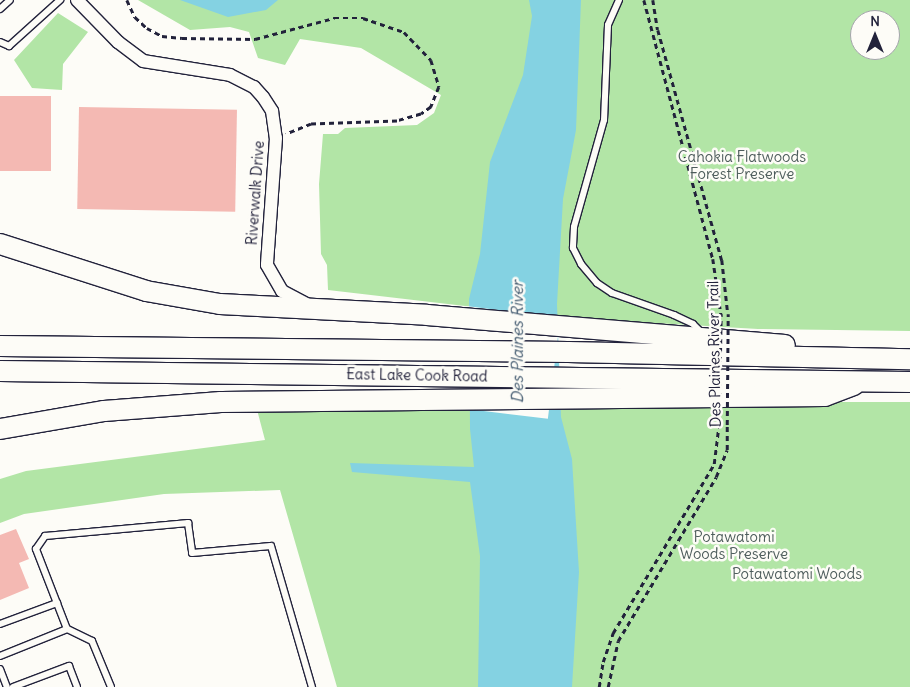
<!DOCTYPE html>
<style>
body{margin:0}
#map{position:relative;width:910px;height:687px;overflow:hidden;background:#fdfcf7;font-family:Delius,sans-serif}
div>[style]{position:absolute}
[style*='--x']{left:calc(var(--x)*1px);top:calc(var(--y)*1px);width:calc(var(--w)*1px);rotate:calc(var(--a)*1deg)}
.green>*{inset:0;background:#b2e5a6}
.water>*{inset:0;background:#84d2e2}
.pier>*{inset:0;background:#fdfcf7;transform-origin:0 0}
.building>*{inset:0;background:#f4b9b3;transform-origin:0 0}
.path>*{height:2.5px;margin-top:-1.25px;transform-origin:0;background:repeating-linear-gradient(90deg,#22223b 0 5px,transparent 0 9px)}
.roads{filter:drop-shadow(1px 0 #22223b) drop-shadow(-1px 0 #22223b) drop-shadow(0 1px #22223b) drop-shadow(0 -1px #22223b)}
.lane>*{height:6px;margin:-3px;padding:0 3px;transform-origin:3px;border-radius:3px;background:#fdfcf7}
.street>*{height:12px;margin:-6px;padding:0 6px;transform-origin:6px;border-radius:6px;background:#fdfcf7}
.primary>*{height:20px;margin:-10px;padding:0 10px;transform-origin:10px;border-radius:10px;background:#fdfcf7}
.path-bridge>*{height:2.5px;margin-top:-1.25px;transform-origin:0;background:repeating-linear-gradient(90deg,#22223b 0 5px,transparent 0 9px)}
span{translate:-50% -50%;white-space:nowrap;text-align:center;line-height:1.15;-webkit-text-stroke:5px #fdfcf7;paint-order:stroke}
.park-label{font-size:15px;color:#4d5c5b}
.street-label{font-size:15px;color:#22223b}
.water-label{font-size:16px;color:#3f576d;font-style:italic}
.north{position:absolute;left:850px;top:10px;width:50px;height:50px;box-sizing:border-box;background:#fdfcf7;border:1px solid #a5a5ac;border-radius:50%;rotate:0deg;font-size:14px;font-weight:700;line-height:20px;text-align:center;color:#22223b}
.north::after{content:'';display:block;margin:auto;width:18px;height:22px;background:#22223b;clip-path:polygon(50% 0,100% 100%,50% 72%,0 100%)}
</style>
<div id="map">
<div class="green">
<i style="clip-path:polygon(evenodd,138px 0,910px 0,910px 331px,758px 329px,569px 318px,328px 290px,327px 265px,321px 254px,319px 184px,323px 134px,338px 134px,345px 128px,417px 125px,434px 113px,441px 95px,361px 48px,300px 39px,285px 65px,258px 58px,249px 32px,230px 27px,190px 30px,138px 0,860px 20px,890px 20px,890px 50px,860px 50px,860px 20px)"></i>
<i style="clip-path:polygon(58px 13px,88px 32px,63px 64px,62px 90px,32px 88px,14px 60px)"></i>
<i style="clip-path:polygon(738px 402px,910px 402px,910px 687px,337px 687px,280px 490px,164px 494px,24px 514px,0 523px,0 479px,26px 471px,265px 440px,256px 406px)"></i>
</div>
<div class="water">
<i style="clip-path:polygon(180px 0,278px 0,266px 10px,228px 17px)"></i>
<i style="clip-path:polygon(529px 0,581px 0,576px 130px,563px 199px,557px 304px,561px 417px,572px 459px,579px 572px,572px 687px,478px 687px,480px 556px,470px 482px,352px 472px,350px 463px,474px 467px,470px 429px,469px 299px,480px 254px,490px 162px,523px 75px,532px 16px)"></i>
</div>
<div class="pier">
<i style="left:466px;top:306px;width:95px;height:102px;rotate:7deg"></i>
</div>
<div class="building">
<i style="left:0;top:96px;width:51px;height:75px"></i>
<i style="left:79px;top:107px;width:158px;height:102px;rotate:1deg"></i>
<i style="clip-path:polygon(16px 529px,29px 559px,19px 563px,29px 588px,0 600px,0 535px)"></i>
</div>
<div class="path">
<i style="--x:127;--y:0;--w:19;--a:65"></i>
<i style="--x:135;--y:17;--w:16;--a:43"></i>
<i style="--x:147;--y:28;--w:17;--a:28"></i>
<i style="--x:162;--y:36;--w:20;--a:6"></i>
<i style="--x:182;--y:38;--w:73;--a:0.8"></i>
<i style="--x:255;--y:39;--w:82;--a:-14.9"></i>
<i style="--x:334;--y:18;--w:29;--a:0"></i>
<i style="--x:363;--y:18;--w:43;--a:18.9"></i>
<i style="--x:404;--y:32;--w:39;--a:46"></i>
<i style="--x:431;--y:60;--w:28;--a:73"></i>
<i style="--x:439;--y:87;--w:22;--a:112"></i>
<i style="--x:431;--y:107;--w:12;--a:145"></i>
<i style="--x:421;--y:114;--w:25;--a:164"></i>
<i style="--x:397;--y:121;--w:86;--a:178"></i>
<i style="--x:311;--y:124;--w:27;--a:158"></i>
<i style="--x:644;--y:0;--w:268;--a:75.1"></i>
<i style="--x:713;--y:259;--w:56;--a:81.7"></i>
<i style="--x:653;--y:0;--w:30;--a:81"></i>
<i style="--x:658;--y:30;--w:239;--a:74.5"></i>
<i style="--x:722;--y:260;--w:54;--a:83.7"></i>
<i style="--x:599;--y:687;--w:25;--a:-81"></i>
<i style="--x:603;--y:662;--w:31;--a:-71"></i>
<i style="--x:613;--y:633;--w:197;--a:-59.1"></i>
<i style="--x:714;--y:464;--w:39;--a:-83"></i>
<i style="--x:608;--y:687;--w:47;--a:-77.7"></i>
<i style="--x:618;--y:641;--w:191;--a:-59.1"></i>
<i style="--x:716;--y:477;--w:29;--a:-68"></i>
<i style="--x:727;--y:450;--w:25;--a:-90"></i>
</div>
<div class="roads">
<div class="lane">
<i style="--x:619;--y:0;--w:27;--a:114"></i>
<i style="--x:608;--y:25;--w:95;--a:92.4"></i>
<i style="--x:604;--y:120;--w:111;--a:105.7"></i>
<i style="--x:574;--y:227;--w:21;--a:93"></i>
<i style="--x:573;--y:248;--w:18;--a:63"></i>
<i style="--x:581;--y:264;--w:25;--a:50"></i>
<i style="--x:597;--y:283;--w:18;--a:34"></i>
<i style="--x:612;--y:293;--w:66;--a:19.5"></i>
<i style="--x:674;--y:315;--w:21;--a:25"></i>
<i style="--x:693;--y:324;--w:14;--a:45"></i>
<i style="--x:0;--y:9;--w:13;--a:-42"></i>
<i style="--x:0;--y:42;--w:10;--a:24"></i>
<i style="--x:9;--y:46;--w:69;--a:-42"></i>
<i style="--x:0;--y:624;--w:61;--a:-20.2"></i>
<i style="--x:0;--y:656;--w:72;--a:-21.9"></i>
<i style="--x:0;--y:669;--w:19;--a:69"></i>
<i style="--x:13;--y:687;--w:60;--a:-20.6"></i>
<i style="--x:69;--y:666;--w:22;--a:69"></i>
<i style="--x:111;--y:687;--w:50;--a:-112.4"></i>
<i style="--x:92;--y:641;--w:28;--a:-154"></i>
<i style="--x:67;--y:629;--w:86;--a:-111.2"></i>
<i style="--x:36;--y:549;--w:16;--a:-55"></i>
<i style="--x:45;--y:536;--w:144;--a:-5.2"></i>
<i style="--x:188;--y:523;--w:30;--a:82"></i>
<i style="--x:192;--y:553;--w:79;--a:-5.1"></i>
<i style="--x:271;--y:546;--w:147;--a:73.8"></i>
</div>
<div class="street">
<i style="--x:77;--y:0;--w:59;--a:45.7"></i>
<i style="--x:118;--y:42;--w:31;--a:37"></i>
<i style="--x:143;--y:61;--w:88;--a:9.1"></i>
<i style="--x:230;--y:75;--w:27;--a:27"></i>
<i style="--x:254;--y:87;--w:13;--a:48"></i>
<i style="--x:263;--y:97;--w:17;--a:57"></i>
<i style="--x:272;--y:111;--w:27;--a:82"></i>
<i style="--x:276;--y:138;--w:127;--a:94.1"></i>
<i style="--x:267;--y:265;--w:30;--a:60"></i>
<i style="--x:282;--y:291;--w:30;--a:28"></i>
</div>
<div class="primary">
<i style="--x:0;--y:244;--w:153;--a:17.8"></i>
<i style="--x:146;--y:291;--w:75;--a:10"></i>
<i style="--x:220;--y:304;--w:207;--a:3"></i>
<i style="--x:427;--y:315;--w:359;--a:4.8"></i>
<i style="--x:0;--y:346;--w:568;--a:0.61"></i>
<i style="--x:568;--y:352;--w:342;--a:1.2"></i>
<i style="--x:0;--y:371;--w:910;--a:0.69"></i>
<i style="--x:0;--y:429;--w:106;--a:-9.8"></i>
<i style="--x:104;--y:411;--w:117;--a:-4.4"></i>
<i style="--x:221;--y:402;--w:604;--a:-0.57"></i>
<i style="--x:825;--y:396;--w:31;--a:-21"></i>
</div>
</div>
<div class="path-bridge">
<i style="--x:719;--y:425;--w:111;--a:-89"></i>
<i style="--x:727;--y:425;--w:111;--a:-89.5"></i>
</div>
<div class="park-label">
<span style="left:742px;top:165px">Cahokia Flatwoods<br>Forest Preserve</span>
<span style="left:734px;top:545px">Potawatomi<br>Woods Preserve</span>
<span style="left:797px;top:574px">Potawatomi Woods</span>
</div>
<div class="street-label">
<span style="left:255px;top:193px;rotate:-86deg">Riverwalk Drive</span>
<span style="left:714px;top:354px;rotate:-91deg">Des Plaines River Trail</span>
<span style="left:417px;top:375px;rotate:1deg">East Lake Cook Road</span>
</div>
<div class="water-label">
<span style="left:517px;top:342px;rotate:-90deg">Des Plaines River</span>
</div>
<div class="north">N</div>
</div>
